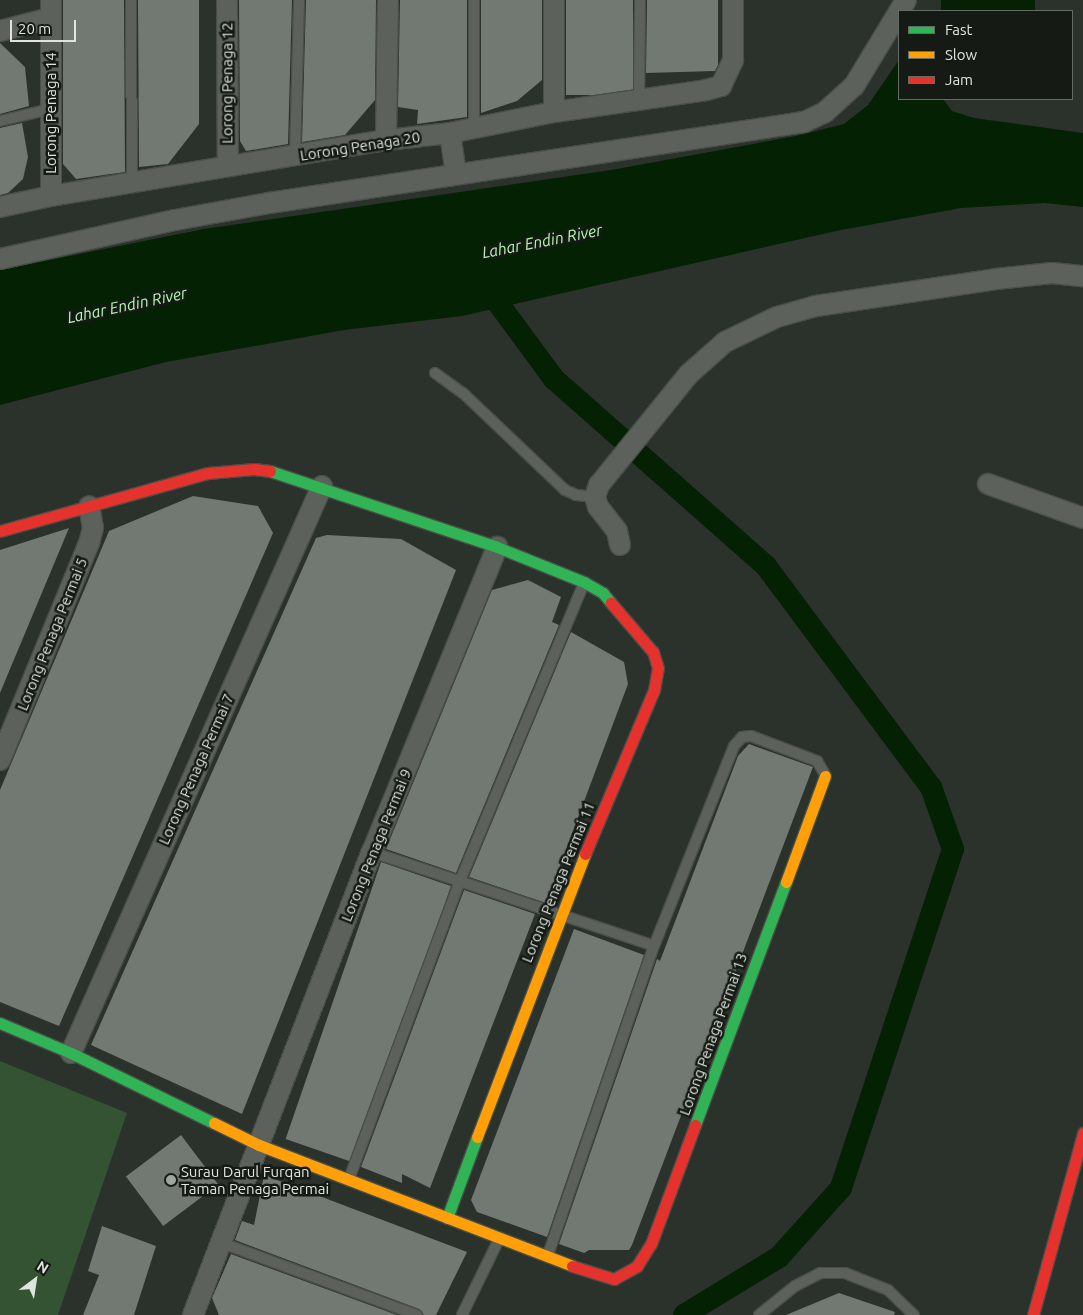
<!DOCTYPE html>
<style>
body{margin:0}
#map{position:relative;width:1083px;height:1315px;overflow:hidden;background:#2b312b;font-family:Ubuntu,sans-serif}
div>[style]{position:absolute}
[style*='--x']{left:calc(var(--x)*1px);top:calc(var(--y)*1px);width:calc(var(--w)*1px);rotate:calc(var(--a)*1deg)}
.green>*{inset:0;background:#345333}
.water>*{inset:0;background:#042104;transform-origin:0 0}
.canal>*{height:22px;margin:-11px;padding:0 11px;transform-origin:11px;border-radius:11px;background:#042104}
.building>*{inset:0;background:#727872;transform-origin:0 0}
.roads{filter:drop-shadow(1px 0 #484e48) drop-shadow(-1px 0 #484e48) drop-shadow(0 1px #484e48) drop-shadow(0 -1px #484e48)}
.lane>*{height:10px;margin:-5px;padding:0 5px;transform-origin:5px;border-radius:5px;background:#5c615c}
.street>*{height:20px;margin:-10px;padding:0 10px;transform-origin:10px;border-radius:10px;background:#5c615c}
.fast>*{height:11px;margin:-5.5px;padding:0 5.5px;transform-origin:5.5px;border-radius:5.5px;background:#30b455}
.slow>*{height:11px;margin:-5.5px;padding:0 5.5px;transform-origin:5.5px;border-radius:5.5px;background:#ff9f0a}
.jam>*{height:11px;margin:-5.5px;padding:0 5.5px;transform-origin:5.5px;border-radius:5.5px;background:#e5322d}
.dots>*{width:14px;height:14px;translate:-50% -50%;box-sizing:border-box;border:2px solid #151a15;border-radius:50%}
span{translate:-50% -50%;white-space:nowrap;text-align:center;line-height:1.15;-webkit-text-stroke:5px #151a15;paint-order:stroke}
.street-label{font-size:15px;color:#dee5dd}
.poi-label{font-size:15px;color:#dee5dd}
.left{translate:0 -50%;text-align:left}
.water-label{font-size:16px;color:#b2f9af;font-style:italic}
.legend{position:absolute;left:898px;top:10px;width:175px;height:90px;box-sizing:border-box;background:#151a15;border:1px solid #656b65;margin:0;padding:6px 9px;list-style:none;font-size:15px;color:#dee5dd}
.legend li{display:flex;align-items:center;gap:10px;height:25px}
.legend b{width:25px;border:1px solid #656b65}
.north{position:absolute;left:10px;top:1255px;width:50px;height:50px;-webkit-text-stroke:4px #151a15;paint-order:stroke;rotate:31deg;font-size:14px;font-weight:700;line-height:20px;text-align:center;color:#dee5dd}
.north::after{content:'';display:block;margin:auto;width:18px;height:22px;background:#dee5dd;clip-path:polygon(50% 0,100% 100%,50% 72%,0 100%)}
.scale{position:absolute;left:10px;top:20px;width:66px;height:22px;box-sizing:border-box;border:2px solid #dee5dd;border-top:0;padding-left:6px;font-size:15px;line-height:18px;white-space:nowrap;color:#dee5dd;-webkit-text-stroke:4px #151a15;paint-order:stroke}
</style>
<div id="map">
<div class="green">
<i style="clip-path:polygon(0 1061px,127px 1113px,58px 1315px,0 1315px)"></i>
</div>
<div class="water">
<i style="left:941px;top:0;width:94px;height:14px"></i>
<i style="clip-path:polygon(899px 60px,899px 99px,943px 99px,952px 111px,974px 118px,1083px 133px,1083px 207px,1045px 203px,961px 208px,836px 231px,462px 316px,344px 330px,166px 362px,0 405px,0 270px,204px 229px,611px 170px,796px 136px,844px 124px,868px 105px)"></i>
</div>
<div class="canal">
<i style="--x:487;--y:283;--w:5;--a:90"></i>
<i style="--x:487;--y:288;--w:113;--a:53.6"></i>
<i style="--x:554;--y:379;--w:283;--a:41.4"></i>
<i style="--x:766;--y:566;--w:276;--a:53.3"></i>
<i style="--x:931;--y:787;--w:66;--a:70.5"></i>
<i style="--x:953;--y:849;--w:357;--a:108.3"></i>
<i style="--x:841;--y:1188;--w:93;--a:131.9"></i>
<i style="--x:779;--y:1257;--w:111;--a:148.6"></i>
</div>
<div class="building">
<i style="clip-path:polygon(63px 0,124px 0,125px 172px,76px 179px,63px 164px)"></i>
<i style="clip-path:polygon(138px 0,199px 0,199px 124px,168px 164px,139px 167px)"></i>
<i style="clip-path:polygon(239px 0,292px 0,288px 144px,246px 151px,240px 141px)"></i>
<i style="clip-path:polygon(306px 0,376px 0,375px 100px,345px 135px,302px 142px)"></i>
<i style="clip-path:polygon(400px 0,467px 0,467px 117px,417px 124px,418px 110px,398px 107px)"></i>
<i style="clip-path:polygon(481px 0,542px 0,542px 80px,517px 101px,481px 113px)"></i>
<i style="left:566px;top:0;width:67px;height:95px"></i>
<i style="clip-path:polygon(647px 0,718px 0,718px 65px,715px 71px,646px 73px)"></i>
<i style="clip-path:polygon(0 43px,25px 67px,29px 106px,0 114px)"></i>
<i style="clip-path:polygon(22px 123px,28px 157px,23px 179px,8px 193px,0 195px,0 128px)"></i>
<i style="clip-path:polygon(193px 496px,258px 506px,273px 533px,59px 1026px,0 1002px,0 790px,109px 531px)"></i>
<i style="clip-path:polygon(69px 528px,0 693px,0 550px)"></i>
<i style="clip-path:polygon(327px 535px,401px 539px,456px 570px,242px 1114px,91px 1045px,316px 538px)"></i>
<i style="clip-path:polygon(528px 580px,561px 597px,552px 622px,559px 625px,456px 873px,386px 849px,492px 590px)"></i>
<i style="clip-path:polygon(571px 632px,624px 662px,628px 684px,546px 903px,469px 877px)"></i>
<i style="clip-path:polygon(749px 744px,813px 767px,632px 1245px,629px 1250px,589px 1250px,584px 1253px,559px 1244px,657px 959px,660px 961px,738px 756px)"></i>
<i style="left:381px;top:862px;width:74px;height:293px;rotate:19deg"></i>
<i style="clip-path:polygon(464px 890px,535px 914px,430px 1188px,402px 1174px,402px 1183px,361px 1167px)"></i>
<i style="clip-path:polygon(574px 929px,644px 955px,547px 1237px,477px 1212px,471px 1200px)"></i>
<i style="left:181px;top:1135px;width:62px;height:69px;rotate:53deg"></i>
<i style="clip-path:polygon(264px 1175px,467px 1252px,436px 1315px,424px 1315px,419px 1309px,235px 1240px,242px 1221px,254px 1225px)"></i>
<i style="clip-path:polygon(102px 1226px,156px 1246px,134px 1315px,83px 1315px,99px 1275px,88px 1271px)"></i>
<i style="clip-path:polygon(231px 1254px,397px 1315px,219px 1315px,212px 1298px)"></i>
<i style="clip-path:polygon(839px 1293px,895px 1312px,894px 1315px,786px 1315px)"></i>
</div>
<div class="roads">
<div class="lane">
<i style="--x:131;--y:0;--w:183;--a:89.7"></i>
<i style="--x:639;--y:100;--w:100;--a:-89.4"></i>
<i style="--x:0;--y:121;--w:51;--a:-13.5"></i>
<i style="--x:474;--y:127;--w:127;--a:-90"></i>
<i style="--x:295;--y:156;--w:156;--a:-88.5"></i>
<i style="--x:435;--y:373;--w:34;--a:36"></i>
<i style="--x:463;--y:393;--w:141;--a:43.6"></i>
<i style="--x:565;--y:490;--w:12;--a:24"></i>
<i style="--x:576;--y:495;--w:19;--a:6"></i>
<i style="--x:372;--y:852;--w:297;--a:18.4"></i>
<i style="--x:349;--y:1179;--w:318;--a:-69.6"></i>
<i style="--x:460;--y:881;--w:323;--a:-67.4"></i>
<i style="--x:222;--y:1243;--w:208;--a:20.3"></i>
<i style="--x:548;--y:1255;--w:327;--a:-71.1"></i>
<i style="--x:654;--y:946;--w:215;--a:-68.2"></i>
<i style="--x:734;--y:746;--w:12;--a:-48"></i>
<i style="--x:742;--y:737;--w:9;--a:-6"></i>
<i style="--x:751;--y:736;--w:71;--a:20.7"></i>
<i style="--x:817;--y:761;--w:16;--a:60"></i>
<i style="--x:462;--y:1315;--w:85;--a:-64"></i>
<i style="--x:759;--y:1315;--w:46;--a:-38.9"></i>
<i style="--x:795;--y:1286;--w:28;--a:-27"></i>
<i style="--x:820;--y:1273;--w:25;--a:0"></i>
<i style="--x:845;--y:1273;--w:46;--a:21.6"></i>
<i style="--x:888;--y:1290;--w:36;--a:44"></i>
</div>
<div class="street">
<i style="--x:51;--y:0;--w:196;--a:90"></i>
<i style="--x:227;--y:0;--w:166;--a:89.7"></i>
<i style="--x:554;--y:0;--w:112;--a:90"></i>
<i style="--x:0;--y:31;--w:52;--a:-14.6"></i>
<i style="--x:450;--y:133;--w:41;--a:81.7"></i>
<i style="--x:386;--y:140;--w:140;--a:-89.2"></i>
<i style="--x:0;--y:207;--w:52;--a:-12.2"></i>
<i style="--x:51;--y:196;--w:340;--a:-9.5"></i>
<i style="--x:386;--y:140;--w:64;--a:-6.2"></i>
<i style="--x:450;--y:133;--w:106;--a:-11.4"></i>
<i style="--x:554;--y:112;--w:154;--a:-8.2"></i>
<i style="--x:706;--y:90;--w:16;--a:-15"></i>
<i style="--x:721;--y:86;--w:29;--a:-65"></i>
<i style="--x:733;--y:60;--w:60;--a:-90"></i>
<i style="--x:0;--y:259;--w:179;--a:-12.6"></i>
<i style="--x:175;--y:220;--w:96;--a:-10.3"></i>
<i style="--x:269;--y:203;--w:541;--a:-8.61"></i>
<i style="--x:804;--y:122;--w:23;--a:-25"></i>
<i style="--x:825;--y:112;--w:39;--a:-42"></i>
<i style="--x:854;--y:86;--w:100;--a:-58.8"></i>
<i style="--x:988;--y:484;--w:101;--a:19.7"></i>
<i style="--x:620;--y:545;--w:14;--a:-102"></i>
<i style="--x:617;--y:531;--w:31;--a:-128"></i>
<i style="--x:598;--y:507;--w:10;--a:-107"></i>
<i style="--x:595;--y:497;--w:13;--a:-72"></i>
<i style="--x:599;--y:485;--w:143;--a:-51"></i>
<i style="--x:689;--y:374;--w:48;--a:-41.6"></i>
<i style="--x:725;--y:342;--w:58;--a:-25.7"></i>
<i style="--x:777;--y:317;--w:41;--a:-15.8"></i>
<i style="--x:816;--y:306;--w:182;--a:-8.5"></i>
<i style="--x:996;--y:279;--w:56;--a:-6.1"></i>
<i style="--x:1052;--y:273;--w:31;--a:6"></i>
<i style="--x:0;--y:760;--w:235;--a:-67.7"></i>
<i style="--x:89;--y:543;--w:16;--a:-75"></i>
<i style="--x:93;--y:528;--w:22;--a:-100"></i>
<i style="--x:71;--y:1053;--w:620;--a:-66.12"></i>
<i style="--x:193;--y:1315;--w:496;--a:-68.9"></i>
<i style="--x:372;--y:852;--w:330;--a:-67.7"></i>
</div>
<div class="fast">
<i style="--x:270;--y:471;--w:239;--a:18.5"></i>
<i style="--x:497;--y:547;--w:94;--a:21.9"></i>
<i style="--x:584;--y:582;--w:22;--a:30"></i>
<i style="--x:603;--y:593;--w:13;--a:51"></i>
<i style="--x:0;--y:1023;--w:77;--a:22.9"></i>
<i style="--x:71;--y:1053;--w:159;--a:26.1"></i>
<i style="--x:695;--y:1125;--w:259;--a:-69.5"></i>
<i style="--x:447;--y:1218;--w:86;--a:-69.7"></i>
</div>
<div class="slow">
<i style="--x:786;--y:882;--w:113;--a:-69.8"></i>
<i style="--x:214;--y:1123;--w:50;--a:26.1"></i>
<i style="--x:259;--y:1145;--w:336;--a:21.1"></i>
<i style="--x:477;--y:1137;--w:303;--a:-69.1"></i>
</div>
<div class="jam">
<i style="--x:0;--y:531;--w:216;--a:-15.6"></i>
<i style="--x:208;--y:473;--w:46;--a:-5"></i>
<i style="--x:254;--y:469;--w:16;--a:7"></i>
<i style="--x:585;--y:854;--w:178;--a:-67.2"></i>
<i style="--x:654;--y:690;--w:22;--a:-80"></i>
<i style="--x:658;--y:668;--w:17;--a:-107"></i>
<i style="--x:653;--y:652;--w:65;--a:-130.6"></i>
<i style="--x:572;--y:1266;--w:44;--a:17.2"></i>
<i style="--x:614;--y:1279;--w:26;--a:-29"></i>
<i style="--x:637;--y:1266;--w:26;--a:-58"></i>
<i style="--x:651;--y:1244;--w:127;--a:-69.7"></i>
<i style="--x:1033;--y:1315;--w:189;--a:-74.6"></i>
</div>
</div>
<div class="dots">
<i style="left:171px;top:1180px;background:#9fa69f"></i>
</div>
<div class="street-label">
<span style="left:227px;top:83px;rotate:-90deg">Lorong Penaga 12</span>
<span style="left:51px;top:113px;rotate:-90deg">Lorong Penaga 14</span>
<span style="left:360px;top:146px;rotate:-9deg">Lorong Penaga 20</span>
<span style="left:52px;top:634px;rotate:-68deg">Lorong Penaga Permai 5</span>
<span style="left:196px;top:769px;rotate:-66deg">Lorong Penaga Permai 7</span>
<span style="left:376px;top:845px;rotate:-68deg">Lorong Penaga Permai 9</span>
<span style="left:558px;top:882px;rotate:-68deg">Lorong Penaga Permai 11</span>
<span style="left:713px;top:1034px;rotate:-70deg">Lorong Penaga Permai 13</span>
</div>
<div class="poi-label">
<span class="left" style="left:181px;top:1180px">Surau Darul Furqan<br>Taman Penaga Permai</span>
</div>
<div class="water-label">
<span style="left:542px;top:241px;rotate:-11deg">Lahar Endin River</span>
<span style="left:127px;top:305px;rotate:-12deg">Lahar Endin River</span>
</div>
<ul class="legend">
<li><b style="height:6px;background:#30b455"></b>Fast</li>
<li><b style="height:6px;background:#ff9f0a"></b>Slow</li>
<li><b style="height:6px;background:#e5322d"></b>Jam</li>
</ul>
<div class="north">N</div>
<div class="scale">20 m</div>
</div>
